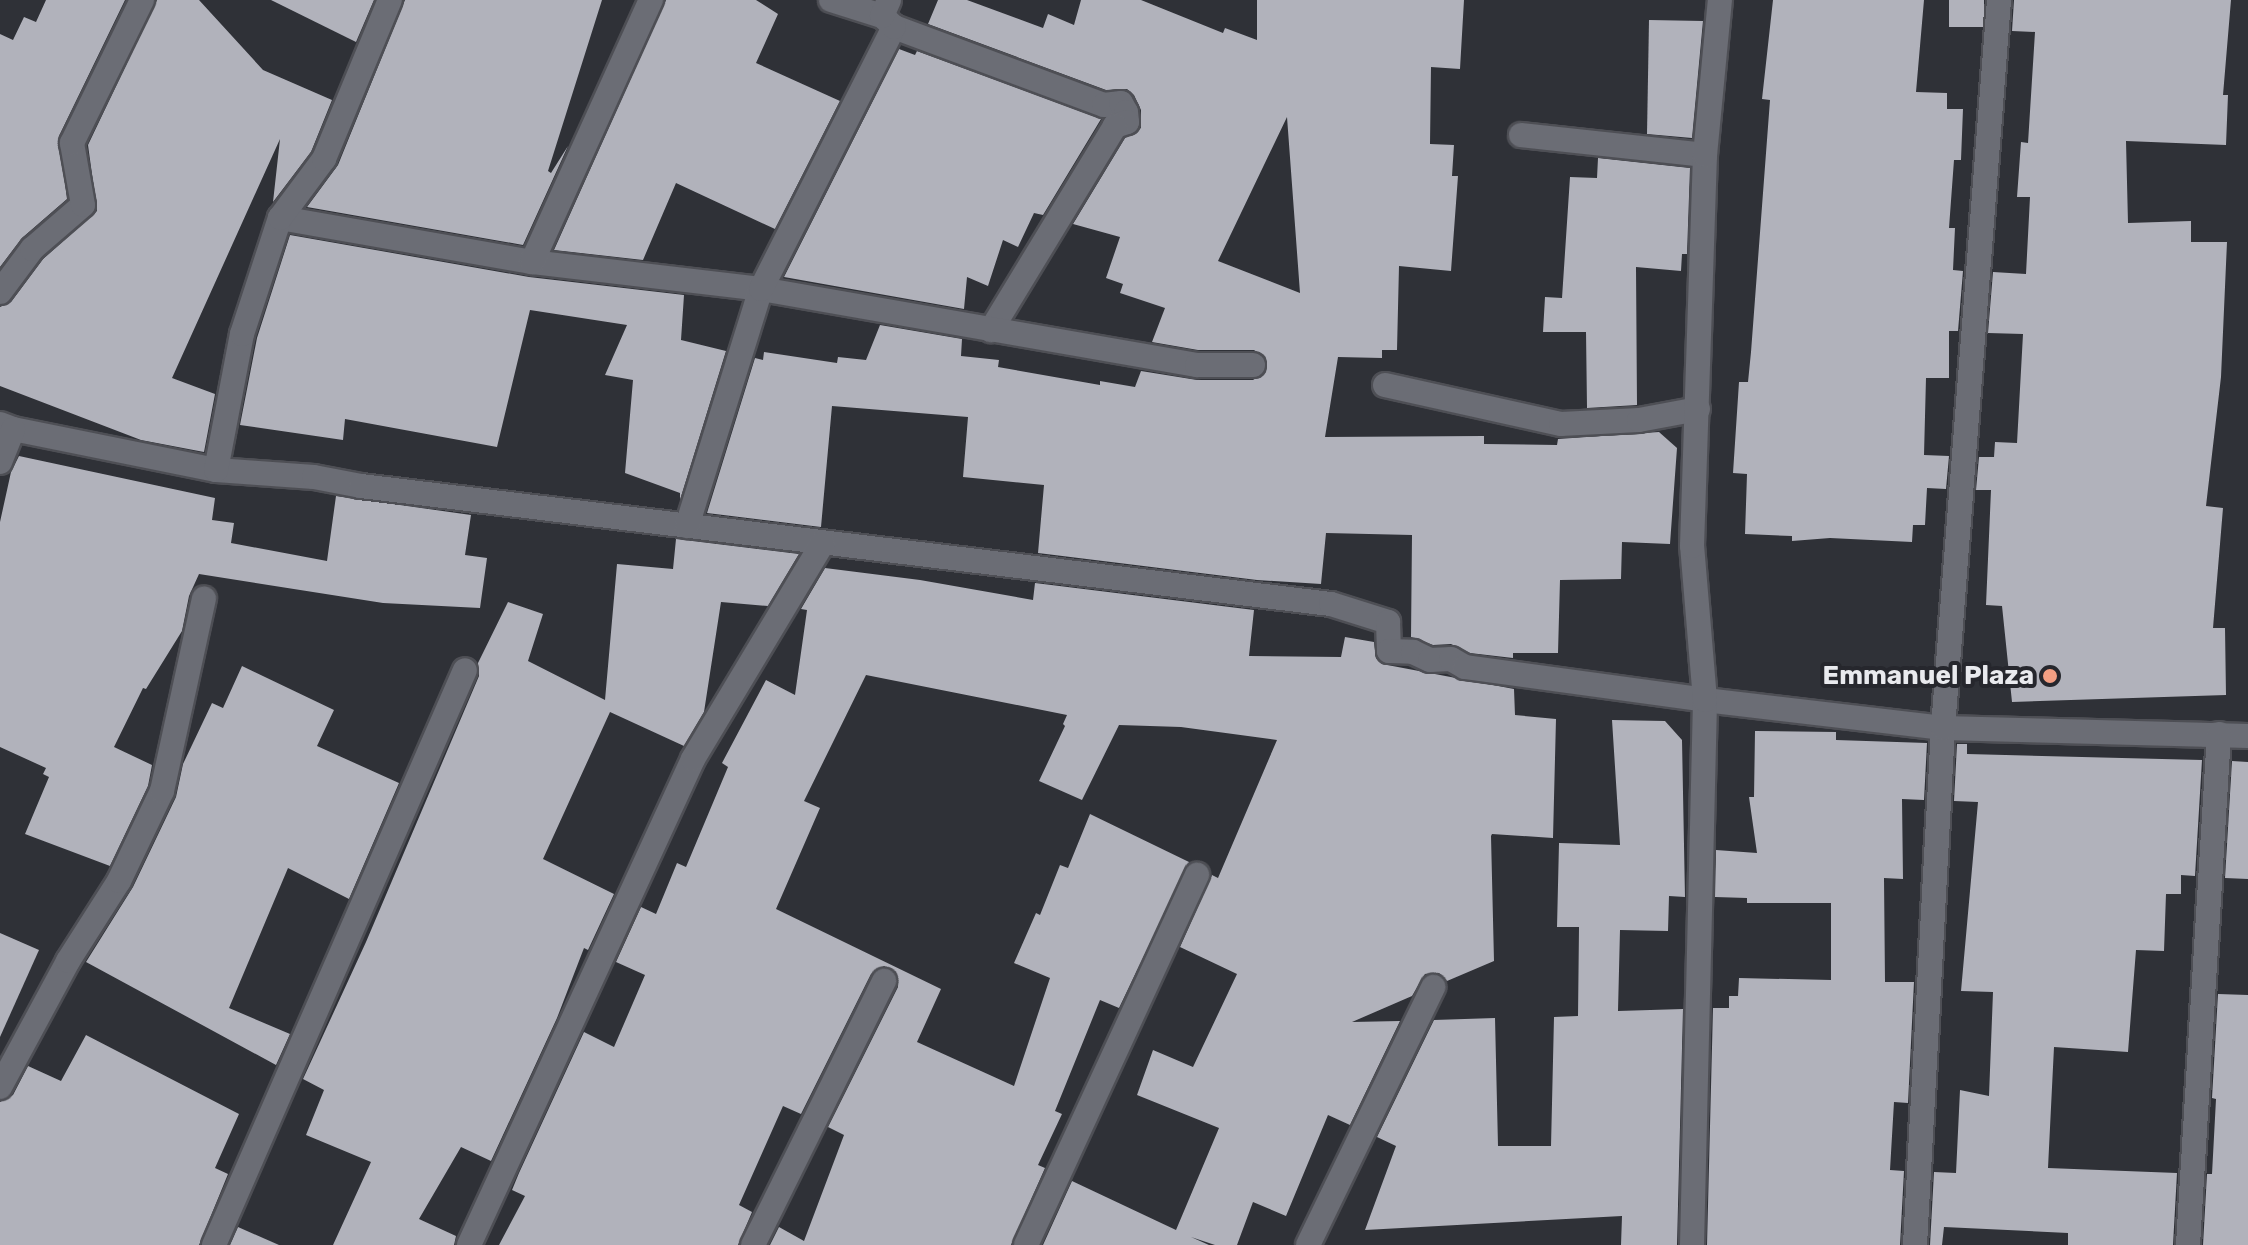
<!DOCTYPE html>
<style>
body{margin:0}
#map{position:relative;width:2248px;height:1245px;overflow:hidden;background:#2f3137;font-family:Rubik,sans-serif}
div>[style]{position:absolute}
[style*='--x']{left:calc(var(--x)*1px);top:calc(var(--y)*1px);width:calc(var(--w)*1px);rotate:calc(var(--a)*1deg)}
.building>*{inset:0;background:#b1b2bb;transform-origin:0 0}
.roads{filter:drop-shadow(2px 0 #4e4f55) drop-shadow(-2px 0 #4e4f55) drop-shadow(0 2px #4e4f55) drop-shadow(0 -2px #4e4f55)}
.minor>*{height:24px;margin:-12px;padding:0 12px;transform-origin:12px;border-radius:12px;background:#6b6d75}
.dots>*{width:22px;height:22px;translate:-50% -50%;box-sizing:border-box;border:4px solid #26272d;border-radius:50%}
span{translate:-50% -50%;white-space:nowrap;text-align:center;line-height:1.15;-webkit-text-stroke:8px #26272d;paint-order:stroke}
.poi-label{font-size:26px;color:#e9eaee;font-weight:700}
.right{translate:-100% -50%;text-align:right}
</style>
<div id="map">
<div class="building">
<i style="clip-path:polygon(46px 0,125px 0,59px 136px,67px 199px,22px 238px,0 267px,0 34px,13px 40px,24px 17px,36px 22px)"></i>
<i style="clip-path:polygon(157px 0,199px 0,263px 70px,332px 100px,311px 152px,273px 202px,280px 139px,172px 378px,215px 394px,204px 452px,141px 440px,0 386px,0 307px,11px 302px,43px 259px,97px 211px,88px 145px)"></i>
<i style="clip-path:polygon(271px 0,374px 0,356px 42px)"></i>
<i style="clip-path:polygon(405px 0,602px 0,548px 171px,551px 173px,568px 146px,523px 245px,307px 207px,338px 165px)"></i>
<i style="clip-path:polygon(666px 0,756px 0,778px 14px,756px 63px,840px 101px,775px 229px,676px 183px,643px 260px,554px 250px)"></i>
<i style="clip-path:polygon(evenodd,938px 0,967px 0,1043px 28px,1048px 14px,1074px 25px,1081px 0,1141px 0,1223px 33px,1225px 28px,1257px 40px,1257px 0,1464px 0,1460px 69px,1431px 67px,1430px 144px,1454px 145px,1452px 176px,1458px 176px,1451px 271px,1399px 266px,1397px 350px,1382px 350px,1382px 358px,1338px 357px,1325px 437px,1484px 436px,1484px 444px,1557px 445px,1558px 439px,1659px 432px,1677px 448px,1670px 544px,1622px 542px,1621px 579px,1560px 580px,1558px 653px,1513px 653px,1513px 658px,1470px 653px,1451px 644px,1433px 645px,1411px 637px,1412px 535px,1326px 533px,1321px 584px,1257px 580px,1038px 553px,1044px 485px,963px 477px,968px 417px,832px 406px,821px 527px,707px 513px,755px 358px,763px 360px,764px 352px,837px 363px,838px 357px,866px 360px,880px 325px,962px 339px,961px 356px,999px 360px,998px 367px,1100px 385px,1100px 381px,1135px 387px,1141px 371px,1197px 380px,1253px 380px,1266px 372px,1266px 358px,1254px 350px,1198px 350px,1152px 342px,1165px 308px,1120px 293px,1123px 284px,1106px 278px,1120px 237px,1073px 224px,1125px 138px,1141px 128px,1141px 110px,1134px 95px,1127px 89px,1106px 90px,928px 24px,938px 0,1287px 117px,1300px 293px,1218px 261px,1287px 117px)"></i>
<i style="clip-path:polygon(1773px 0,1924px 0,1916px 92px,1947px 93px,1947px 109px,1963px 109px,1961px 160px,1954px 160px,1949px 228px,1955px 228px,1953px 270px,1963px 271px,1958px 331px,1949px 331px,1949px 378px,1926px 378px,1924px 455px,1949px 456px,1946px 489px,1927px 488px,1925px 525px,1913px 525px,1912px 542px,1830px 538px,1792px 541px,1792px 536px,1745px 534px,1747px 474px,1733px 473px,1739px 382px,1748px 382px,1751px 352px,1770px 100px,1762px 99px)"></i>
<i style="left:1949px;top:0;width:35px;height:27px"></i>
<i style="clip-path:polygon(2014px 0,2231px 0,2223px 95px,2228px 95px,2226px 145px,2126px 141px,2128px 223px,2191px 221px,2191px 242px,2227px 242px,2221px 377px,2206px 506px,2223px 508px,2213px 628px,2225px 628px,2226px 695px,2012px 702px,2002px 606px,1986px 605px,1991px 490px,1976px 490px,1979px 457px,1994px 457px,1995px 442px,2017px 443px,2023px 334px,1988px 333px,1993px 272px,2026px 274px,2030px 197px,2017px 197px,2021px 142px,2028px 143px,2035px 32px,2012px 31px)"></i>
<i style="clip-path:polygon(1649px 20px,1703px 21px,1692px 138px,1647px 134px)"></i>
<i style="clip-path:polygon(899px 49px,915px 55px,917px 51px,1101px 119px,1043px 215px,1034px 213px,1018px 247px,1003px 240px,988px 286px,967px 277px,964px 309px,784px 277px)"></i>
<i style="clip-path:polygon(1598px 158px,1690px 168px,1687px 254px,1682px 254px,1681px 271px,1636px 267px,1637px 405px,1587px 408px,1586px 332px,1543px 332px,1545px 297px,1562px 298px,1570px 177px,1597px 178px)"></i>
<i style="clip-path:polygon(290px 235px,529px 277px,684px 295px,681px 340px,726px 351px,680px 500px,680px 493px,625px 473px,633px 380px,605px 375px,627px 325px,530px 310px,497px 447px,345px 419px,343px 440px,240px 425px,257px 338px)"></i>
<i style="clip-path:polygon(19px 456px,215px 498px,212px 520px,234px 523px,231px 543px,327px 561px,336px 496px,471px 515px,465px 555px,487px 558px,480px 608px,383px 603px,199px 574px,189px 596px,182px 631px,146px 689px,143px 688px,114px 747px,152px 765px,148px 786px,110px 866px,25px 834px,49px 777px,43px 774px,46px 768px,0 747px,0 522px,11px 472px)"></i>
<i style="clip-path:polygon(676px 539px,799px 554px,768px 606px,721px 602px,704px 712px,684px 746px,610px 712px,543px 859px,614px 894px,588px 950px,584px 948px,557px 1018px,491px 1161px,461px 1147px,419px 1219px,456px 1236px,454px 1245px,333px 1245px,371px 1162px,306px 1135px,324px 1090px,303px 1079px,366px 942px,479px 676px,478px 663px,508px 602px,543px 614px,528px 661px,605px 700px,617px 564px,673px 569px)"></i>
<i style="clip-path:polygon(825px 568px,920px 580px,1033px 600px,1035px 583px,1254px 610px,1249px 656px,1341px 657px,1345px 637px,1374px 642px,1376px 658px,1382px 664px,1514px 689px,1515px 715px,1556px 719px,1553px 838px,1492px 834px,1491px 836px,1494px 961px,1447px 981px,1439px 973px,1425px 974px,1412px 996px,1352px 1022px,1400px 1021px,1350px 1125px,1328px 1115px,1286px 1216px,1253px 1202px,1237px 1245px,1215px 1245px,1191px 1237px,1209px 1245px,1043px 1245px,1072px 1181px,1176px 1230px,1219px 1128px,1137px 1095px,1153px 1050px,1193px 1067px,1237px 974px,1180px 947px,1212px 875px,1218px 878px,1277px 740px,1181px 727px,1119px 725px,1082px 800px,1039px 781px,1065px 726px,1063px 724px,1067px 715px,866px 675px,804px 801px,820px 808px,776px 909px,941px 989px,917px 1042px,1014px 1086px,1050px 978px,1014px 963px,1036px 913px,1040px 915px,1060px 865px,1068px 868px,1090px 814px,1189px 862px,1119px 1008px,1100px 1000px,1055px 1111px,1062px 1114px,1038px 1165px,1045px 1168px,1011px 1245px,770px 1245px,779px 1227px,804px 1241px,844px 1135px,828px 1127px,898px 987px,896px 972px,884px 966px,871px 974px,801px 1114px,783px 1106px,739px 1205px,752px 1212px,738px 1245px,499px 1245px,525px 1196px,512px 1190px,519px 1173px,584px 1032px,614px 1047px,645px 975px,616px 962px,641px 907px,656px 914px,677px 863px,686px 867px,728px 767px,722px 763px,766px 680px,795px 695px,807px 610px,801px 609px)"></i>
<i style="clip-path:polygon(242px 666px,334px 710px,317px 746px,399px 783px,349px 899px,288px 868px,229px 1008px,290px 1034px,276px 1065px,86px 962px,133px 887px,176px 797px,183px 764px,212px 703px,223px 708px)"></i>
<i style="clip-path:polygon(1612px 720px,1665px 721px,1682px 740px,1685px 897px,1669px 896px,1668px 931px,1620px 930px,1618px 1011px,1683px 1009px,1677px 1245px,1621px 1245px,1622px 1216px,1365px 1230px,1396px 1146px,1377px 1137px,1434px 1020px,1495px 1018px,1498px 1146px,1551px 1146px,1554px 1017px,1578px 1016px,1579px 927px,1557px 927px,1559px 843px,1620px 845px)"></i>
<i style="clip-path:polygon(1755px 731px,1836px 732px,1836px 740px,1927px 743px,1924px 800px,1902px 799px,1903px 879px,1884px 878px,1885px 982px,1914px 982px,1908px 1103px,1894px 1102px,1890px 1170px,1904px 1171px,1900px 1245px,1707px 1245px,1713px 1008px,1729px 1008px,1729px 996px,1738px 996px,1739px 978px,1831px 980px,1831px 903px,1747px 903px,1747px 898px,1715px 897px,1716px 850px,1757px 853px,1749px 797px,1754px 797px)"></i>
<i style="clip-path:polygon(1957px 744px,1967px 744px,1967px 754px,2202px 760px,2195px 876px,2181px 875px,2181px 894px,2166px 894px,2164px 951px,2136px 950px,2128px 1052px,2054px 1047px,2048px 1168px,2177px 1173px,2173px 1245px,2068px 1245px,2068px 1233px,1944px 1227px,1942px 1245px,1930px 1245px,1934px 1172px,1956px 1173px,1960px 1090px,1989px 1096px,1993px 992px,1961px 991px,1978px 802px,1954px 801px)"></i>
<i style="clip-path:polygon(2232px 761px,2248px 762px,2248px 879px,2225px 878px)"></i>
<i style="clip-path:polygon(0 933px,39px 950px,0 1037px)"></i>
<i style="clip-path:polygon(2218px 994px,2248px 995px,2248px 1245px,2203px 1245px,2207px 1174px,2212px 1174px,2216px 1099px,2212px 1098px)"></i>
<i style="clip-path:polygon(86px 1035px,239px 1114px,215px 1168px,228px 1174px,199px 1245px,0 1245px,0 1102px,13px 1095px,28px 1066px,61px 1081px)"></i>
<i style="clip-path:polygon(238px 1227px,279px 1245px,230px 1245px)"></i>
</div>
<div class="roads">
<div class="minor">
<i style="--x:831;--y:0;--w:53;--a:17.4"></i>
<i style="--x:894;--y:27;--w:224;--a:20.4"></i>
<i style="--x:1104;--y:105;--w:17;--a:-7"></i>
<i style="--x:1121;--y:103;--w:10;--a:61"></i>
<i style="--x:1126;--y:112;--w:10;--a:84"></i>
<i style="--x:1127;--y:122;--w:13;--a:162"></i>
<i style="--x:1115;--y:126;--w:239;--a:121.3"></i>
<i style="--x:1521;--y:135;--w:185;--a:6.2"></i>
<i style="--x:280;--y:218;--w:256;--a:9.9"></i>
<i style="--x:532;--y:262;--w:231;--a:6.7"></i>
<i style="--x:761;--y:289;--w:443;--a:9.9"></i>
<i style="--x:1197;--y:365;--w:56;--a:0"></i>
<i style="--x:532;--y:262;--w:288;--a:-65.6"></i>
<i style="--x:0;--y:292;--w:54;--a:-53.3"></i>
<i style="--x:32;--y:249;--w:67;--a:-40.8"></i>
<i style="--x:83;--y:205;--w:63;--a:-100.1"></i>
<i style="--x:72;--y:143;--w:159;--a:-63.9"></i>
<i style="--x:1385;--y:385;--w:180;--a:12.5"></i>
<i style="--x:1561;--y:424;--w:78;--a:-2.9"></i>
<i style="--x:1639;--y:420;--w:60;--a:-10.6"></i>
<i style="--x:0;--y:424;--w:14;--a:21"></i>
<i style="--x:13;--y:429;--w:207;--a:11.4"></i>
<i style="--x:216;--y:470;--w:98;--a:4.1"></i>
<i style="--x:314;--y:477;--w:48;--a:10.8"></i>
<i style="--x:361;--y:486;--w:977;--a:6.94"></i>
<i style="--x:1331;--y:604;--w:60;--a:17.5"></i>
<i style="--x:1388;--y:622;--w:29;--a:88"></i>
<i style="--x:1389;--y:651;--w:24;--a:2"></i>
<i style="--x:1413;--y:652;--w:19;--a:25"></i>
<i style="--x:1430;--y:660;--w:21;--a:-3"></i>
<i style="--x:1451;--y:659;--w:16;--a:30"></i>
<i style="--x:1465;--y:667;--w:242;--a:7.8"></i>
<i style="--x:1705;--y:700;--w:240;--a:6.7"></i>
<i style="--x:1943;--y:728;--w:305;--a:1.5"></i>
<i style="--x:0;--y:462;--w:35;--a:-68"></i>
<i style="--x:216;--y:470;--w:138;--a:-79.2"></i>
<i style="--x:242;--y:334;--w:122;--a:-71.9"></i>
<i style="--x:280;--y:218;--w:74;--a:-53.3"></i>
<i style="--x:324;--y:159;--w:172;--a:-67.5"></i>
<i style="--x:687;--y:526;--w:248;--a:-72.7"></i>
<i style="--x:761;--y:289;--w:294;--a:-63.1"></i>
<i style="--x:894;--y:27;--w:16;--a:-137"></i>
<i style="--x:882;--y:16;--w:17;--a:-66"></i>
<i style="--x:0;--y:1087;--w:143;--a:-61.6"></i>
<i style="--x:68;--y:961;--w:95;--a:-57.5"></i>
<i style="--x:119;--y:881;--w:100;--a:-64.5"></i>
<i style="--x:162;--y:791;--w:197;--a:-77.7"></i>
<i style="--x:214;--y:1245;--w:627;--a:-66.42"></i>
<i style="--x:469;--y:1245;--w:535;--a:-65.25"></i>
<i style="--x:693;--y:759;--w:252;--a:-59"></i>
<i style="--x:753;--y:1245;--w:295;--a:-63.6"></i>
<i style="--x:1026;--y:1245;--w:408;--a:-65.2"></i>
<i style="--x:1308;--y:1245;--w:287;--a:-64.1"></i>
<i style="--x:1692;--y:1245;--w:545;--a:-88.63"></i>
<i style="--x:1705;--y:700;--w:155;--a:-94.8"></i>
<i style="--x:1692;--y:546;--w:391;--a:-88.1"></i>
<i style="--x:1705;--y:155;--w:156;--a:-84.5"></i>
<i style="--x:1915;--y:1245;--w:518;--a:-86.9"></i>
<i style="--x:1943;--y:728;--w:730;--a:-85.6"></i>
<i style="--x:2188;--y:1245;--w:512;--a:-86.53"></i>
</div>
</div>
<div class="dots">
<i style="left:2050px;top:676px;background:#f39f83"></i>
</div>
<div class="poi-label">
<span class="right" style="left:2034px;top:676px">Emmanuel Plaza</span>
</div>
</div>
